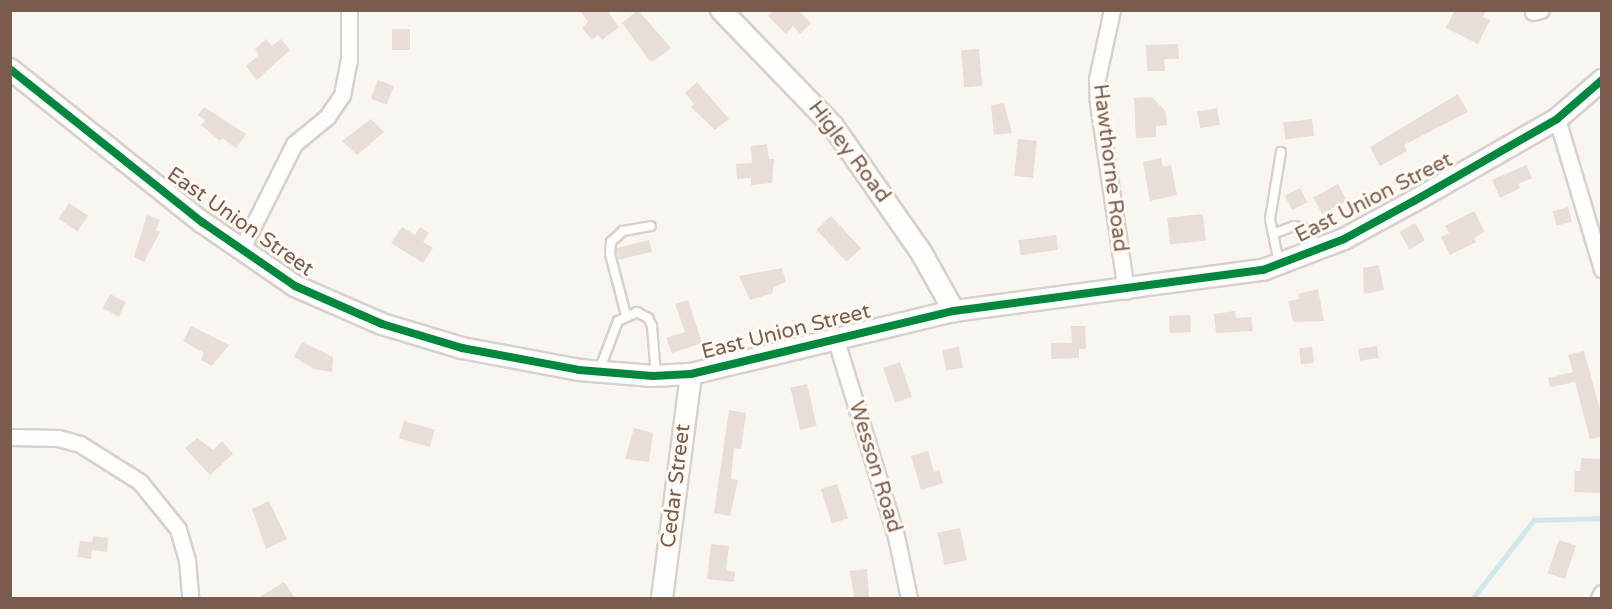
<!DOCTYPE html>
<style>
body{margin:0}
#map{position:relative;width:1612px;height:609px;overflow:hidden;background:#f9f5f0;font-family:"Varela Round",sans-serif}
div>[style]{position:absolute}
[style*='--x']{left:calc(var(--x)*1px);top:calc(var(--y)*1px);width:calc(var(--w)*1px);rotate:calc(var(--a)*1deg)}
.stream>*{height:4.5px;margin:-2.25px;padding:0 2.25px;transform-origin:2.25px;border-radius:2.25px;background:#d0e8ea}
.building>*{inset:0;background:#e6ded7;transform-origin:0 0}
.roads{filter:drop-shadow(2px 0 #d7d1cb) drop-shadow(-2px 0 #d7d1cb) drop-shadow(0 2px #d7d1cb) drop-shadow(0 -2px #d7d1cb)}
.service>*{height:8px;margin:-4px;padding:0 4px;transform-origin:4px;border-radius:4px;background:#fefefd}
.minor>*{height:15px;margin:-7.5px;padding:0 7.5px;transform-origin:7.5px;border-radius:7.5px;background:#fefefd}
.tertiary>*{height:20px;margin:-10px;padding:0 10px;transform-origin:10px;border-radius:10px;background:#fefefd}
.cycleway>*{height:8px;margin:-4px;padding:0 4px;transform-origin:4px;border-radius:4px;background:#00873e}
span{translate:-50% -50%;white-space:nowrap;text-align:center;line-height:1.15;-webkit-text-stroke:6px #fffaf3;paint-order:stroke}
.street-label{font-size:21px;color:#7a5c4d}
.frame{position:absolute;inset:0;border:12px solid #7a5c4d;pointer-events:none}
</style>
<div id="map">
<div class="stream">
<i style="--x:1473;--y:598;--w:99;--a:-52"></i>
<i style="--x:1534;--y:520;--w:68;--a:-1.7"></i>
</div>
<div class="building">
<i style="clip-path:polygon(580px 10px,607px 10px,619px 27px,602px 40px,598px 35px,592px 40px,582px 28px,588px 22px)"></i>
<i style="clip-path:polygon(638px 10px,671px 48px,655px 60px,650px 61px,622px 23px)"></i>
<i style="clip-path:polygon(774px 10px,798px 10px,811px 23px,800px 34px,793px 26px,786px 34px,768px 16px)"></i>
<i style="clip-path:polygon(1455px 10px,1486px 10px,1483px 17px,1490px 20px,1478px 44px,1446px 28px)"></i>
<i style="left:392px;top:29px;width:18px;height:21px"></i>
<i style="clip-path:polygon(266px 39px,272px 46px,281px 39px,290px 50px,257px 80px,246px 66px,259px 55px,255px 49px)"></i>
<i style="clip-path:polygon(1178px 44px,1179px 59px,1164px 59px,1165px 71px,1147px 71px,1146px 45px)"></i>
<i style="left:979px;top:49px;width:37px;height:18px;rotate:85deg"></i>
<i style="left:378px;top:80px;width:17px;height:20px;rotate:21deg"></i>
<i style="clip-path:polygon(697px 82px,729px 119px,715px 130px,691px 107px,694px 104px,685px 93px)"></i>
<i style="clip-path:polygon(1458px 94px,1468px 112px,1404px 145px,1407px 151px,1380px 166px,1370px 147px)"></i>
<i style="clip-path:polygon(1152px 97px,1166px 112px,1167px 125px,1156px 126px,1156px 137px,1136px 138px,1134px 98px)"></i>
<i style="clip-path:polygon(1004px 103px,1012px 133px,994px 135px,991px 105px)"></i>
<i style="clip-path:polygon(204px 107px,246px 134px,236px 148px,222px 138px,220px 141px,201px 125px,205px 120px,198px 115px)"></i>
<i style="left:1217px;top:108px;width:17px;height:20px;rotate:80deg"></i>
<i style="clip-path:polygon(371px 119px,384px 132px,357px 155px,342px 141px)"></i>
<i style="left:1312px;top:119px;width:17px;height:29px;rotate:83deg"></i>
<i style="left:1018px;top:139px;width:19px;height:37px;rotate:6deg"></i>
<i style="clip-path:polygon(767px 144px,769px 159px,774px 159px,772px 183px,751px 185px,751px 178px,737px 179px,736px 164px,752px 163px,751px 146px)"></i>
<i style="clip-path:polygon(1161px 158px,1163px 167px,1171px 165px,1177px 195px,1150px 201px,1143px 162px)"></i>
<i style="clip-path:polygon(1526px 165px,1532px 178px,1518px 184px,1520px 188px,1500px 198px,1492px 180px)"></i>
<i style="left:1338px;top:184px;width:19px;height:28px;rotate:62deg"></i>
<i style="left:1300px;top:188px;width:16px;height:17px;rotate:63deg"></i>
<i style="left:69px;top:203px;width:23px;height:19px;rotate:34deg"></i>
<i style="left:1568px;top:207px;width:15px;height:16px;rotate:74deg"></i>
<i style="clip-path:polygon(1474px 211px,1485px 232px,1474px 238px,1476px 242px,1450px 255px,1441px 237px,1449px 233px,1445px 226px)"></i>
<i style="left:1203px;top:214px;width:27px;height:36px;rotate:84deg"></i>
<i style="clip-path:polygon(147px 215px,160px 220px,156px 230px,160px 232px,144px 262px,134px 257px)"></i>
<i style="left:831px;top:216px;width:44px;height:20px;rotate:47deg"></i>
<i style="left:1415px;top:223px;width:20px;height:18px;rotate:60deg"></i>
<i style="clip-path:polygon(402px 227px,415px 235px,420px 227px,429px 233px,423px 242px,433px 248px,423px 263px,391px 243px)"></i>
<i style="left:1056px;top:235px;width:15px;height:38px;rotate:82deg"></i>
<i style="left:649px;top:240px;width:12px;height:34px;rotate:76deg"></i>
<i style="clip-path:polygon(1379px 265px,1384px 290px,1364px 294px,1363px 268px)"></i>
<i style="clip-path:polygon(782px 268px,786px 282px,773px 287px,773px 293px,750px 300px,739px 276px)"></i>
<i style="clip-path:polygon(1318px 289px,1324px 321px,1293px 322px,1288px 301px,1299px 299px,1298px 294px)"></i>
<i style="left:110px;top:294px;width:18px;height:16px;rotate:27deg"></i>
<i style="clip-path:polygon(688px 300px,702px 343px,672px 353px,666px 338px,685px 332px,675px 304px)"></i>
<i style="clip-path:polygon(1235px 311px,1236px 318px,1251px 317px,1253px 331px,1216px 333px,1214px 314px)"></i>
<i style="left:1190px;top:315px;width:17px;height:21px;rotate:87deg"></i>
<i style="clip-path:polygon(191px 326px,229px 345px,212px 366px,201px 360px,204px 353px,183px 341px)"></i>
<i style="clip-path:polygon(1071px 326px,1085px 326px,1086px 349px,1079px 349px,1079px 358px,1051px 359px,1051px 343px,1072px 343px)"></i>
<i style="clip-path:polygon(302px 342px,333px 357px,332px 372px,314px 369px,294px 357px)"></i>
<i style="left:1377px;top:346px;width:12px;height:19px;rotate:81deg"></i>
<i style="left:959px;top:347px;width:21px;height:17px;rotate:79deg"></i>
<i style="left:1312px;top:347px;width:16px;height:13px;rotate:83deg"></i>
<i style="clip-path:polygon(1584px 351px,1602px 417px,1602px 437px,1590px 439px,1575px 382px,1550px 387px,1548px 378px,1573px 372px,1568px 355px)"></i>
<i style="left:900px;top:362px;width:37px;height:18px;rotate:71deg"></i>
<i style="left:807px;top:384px;width:43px;height:17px;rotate:77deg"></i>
<i style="clip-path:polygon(729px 410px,746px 413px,741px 449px,734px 448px,731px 479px,738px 480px,730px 516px,714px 513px)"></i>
<i style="left:404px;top:421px;width:32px;height:18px;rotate:16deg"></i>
<i style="clip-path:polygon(634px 428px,653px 433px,649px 462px,625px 459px)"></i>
<i style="clip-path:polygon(197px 438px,213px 450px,222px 441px,233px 454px,210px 475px,185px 448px)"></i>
<i style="clip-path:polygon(928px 451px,934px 472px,939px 470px,943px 483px,921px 490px,911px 456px)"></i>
<i style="clip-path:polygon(1581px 458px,1602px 459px,1602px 493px,1574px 492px,1575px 471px,1580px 471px)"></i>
<i style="left:837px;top:484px;width:36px;height:17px;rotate:72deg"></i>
<i style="clip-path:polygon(269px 501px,287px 539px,266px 549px,252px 509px)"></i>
<i style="left:960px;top:528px;width:33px;height:23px;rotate:78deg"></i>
<i style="clip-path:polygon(93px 536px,108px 538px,107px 552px,92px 550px,91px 559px,77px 557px,80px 541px,92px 542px)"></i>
<i style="left:1559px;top:540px;width:18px;height:35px;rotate:19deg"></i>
<i style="clip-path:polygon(711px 544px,729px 546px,726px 570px,735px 572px,734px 582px,707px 579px)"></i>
<i style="clip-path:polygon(867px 569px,869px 597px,854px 598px,850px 571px)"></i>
<i style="clip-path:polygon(284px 582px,295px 598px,258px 598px)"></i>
</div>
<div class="roads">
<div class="service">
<i style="--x:1273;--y:234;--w:22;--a:-21"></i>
<i style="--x:1294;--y:226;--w:10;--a:11"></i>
<i style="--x:1304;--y:228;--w:26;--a:54"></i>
<i style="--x:1279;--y:263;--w:45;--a:-101.6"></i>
<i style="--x:1270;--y:219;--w:68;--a:-80.7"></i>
<i style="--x:626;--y:315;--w:63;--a:-104.7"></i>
<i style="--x:610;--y:254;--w:12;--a:-85"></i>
<i style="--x:611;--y:242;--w:16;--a:-43"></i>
<i style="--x:623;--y:231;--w:28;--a:-10"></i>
<i style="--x:599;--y:371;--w:53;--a:-69.2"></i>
<i style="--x:618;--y:321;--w:21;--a:-25"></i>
<i style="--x:637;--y:312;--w:13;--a:29"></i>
<i style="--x:648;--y:318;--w:9;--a:63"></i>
<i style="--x:652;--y:326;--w:50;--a:85.4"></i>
</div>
<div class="minor">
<i style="--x:1112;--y:10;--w:71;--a:102.3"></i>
<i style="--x:1097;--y:79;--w:24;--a:88"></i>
<i style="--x:1098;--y:103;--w:190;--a:81.5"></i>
<i style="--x:1533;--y:12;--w:8;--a:-14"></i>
<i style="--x:1557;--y:119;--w:157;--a:73.3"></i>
<i style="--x:241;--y:250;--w:119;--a:-63.4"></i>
<i style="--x:294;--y:144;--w:43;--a:-39.3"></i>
<i style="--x:327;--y:117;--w:27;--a:-56"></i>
<i style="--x:342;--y:95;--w:36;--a:-79"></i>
<i style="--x:349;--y:60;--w:50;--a:-90"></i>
<i style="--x:835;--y:337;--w:208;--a:73"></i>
<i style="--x:896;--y:536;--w:63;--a:78.2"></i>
<i style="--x:10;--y:437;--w:48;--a:1.2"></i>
<i style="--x:58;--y:438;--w:23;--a:15"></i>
<i style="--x:80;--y:444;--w:71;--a:32.3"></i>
<i style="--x:140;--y:482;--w:60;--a:51"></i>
<i style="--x:178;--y:529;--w:32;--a:74"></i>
<i style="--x:187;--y:560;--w:38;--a:85"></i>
<i style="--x:1599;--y:598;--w:6;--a:-59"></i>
</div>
<div class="tertiary">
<i style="--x:721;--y:10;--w:161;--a:46"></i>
<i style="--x:833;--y:126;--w:154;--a:55.1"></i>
<i style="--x:921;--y:252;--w:68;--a:60.8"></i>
<i style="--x:10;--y:69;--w:246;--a:38.6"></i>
<i style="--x:202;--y:222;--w:113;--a:34.5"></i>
<i style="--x:295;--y:286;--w:95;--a:23.6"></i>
<i style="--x:382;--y:324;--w:84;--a:16.7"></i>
<i style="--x:462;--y:348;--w:119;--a:10.6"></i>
<i style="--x:579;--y:370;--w:74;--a:4.6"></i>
<i style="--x:653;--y:376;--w:38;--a:-3"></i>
<i style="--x:691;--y:374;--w:270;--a:-13.5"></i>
<i style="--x:954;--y:311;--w:312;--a:-7.6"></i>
<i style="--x:1263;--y:270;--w:87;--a:-20.9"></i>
<i style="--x:1344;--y:239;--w:80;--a:-28.5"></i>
<i style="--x:1414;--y:201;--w:165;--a:-29.8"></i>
<i style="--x:1557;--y:119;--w:60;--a:-40.9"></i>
<i style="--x:662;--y:598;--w:226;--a:-82.6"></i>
</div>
</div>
<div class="cycleway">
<i style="--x:10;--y:69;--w:246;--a:38.6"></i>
<i style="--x:202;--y:222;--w:113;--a:34.5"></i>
<i style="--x:295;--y:286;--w:95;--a:23.6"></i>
<i style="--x:382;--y:324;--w:84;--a:16.7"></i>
<i style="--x:462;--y:348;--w:119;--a:10.6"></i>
<i style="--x:579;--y:370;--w:74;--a:4.6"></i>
<i style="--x:653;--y:376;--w:38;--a:-3"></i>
<i style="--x:691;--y:374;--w:270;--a:-13.5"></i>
<i style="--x:954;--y:311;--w:312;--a:-7.6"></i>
<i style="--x:1263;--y:270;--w:87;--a:-20.9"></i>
<i style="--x:1344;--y:239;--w:80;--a:-28.5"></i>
<i style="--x:1414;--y:201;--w:165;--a:-29.8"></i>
<i style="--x:1557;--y:119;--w:60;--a:-40.9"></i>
</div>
<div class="street-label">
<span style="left:849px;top:152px;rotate:53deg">Higley Road</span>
<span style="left:1110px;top:168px;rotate:83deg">Hawthorne Road</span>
<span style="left:1374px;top:198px;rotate:-27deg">East Union Street</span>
<span style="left:240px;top:222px;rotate:35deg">East Union Street</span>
<span style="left:786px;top:332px;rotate:-14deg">East Union Street</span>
<span style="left:875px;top:467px;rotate:73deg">Wesson Road</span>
<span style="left:676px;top:486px;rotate:-83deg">Cedar Street</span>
</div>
<div class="frame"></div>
</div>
